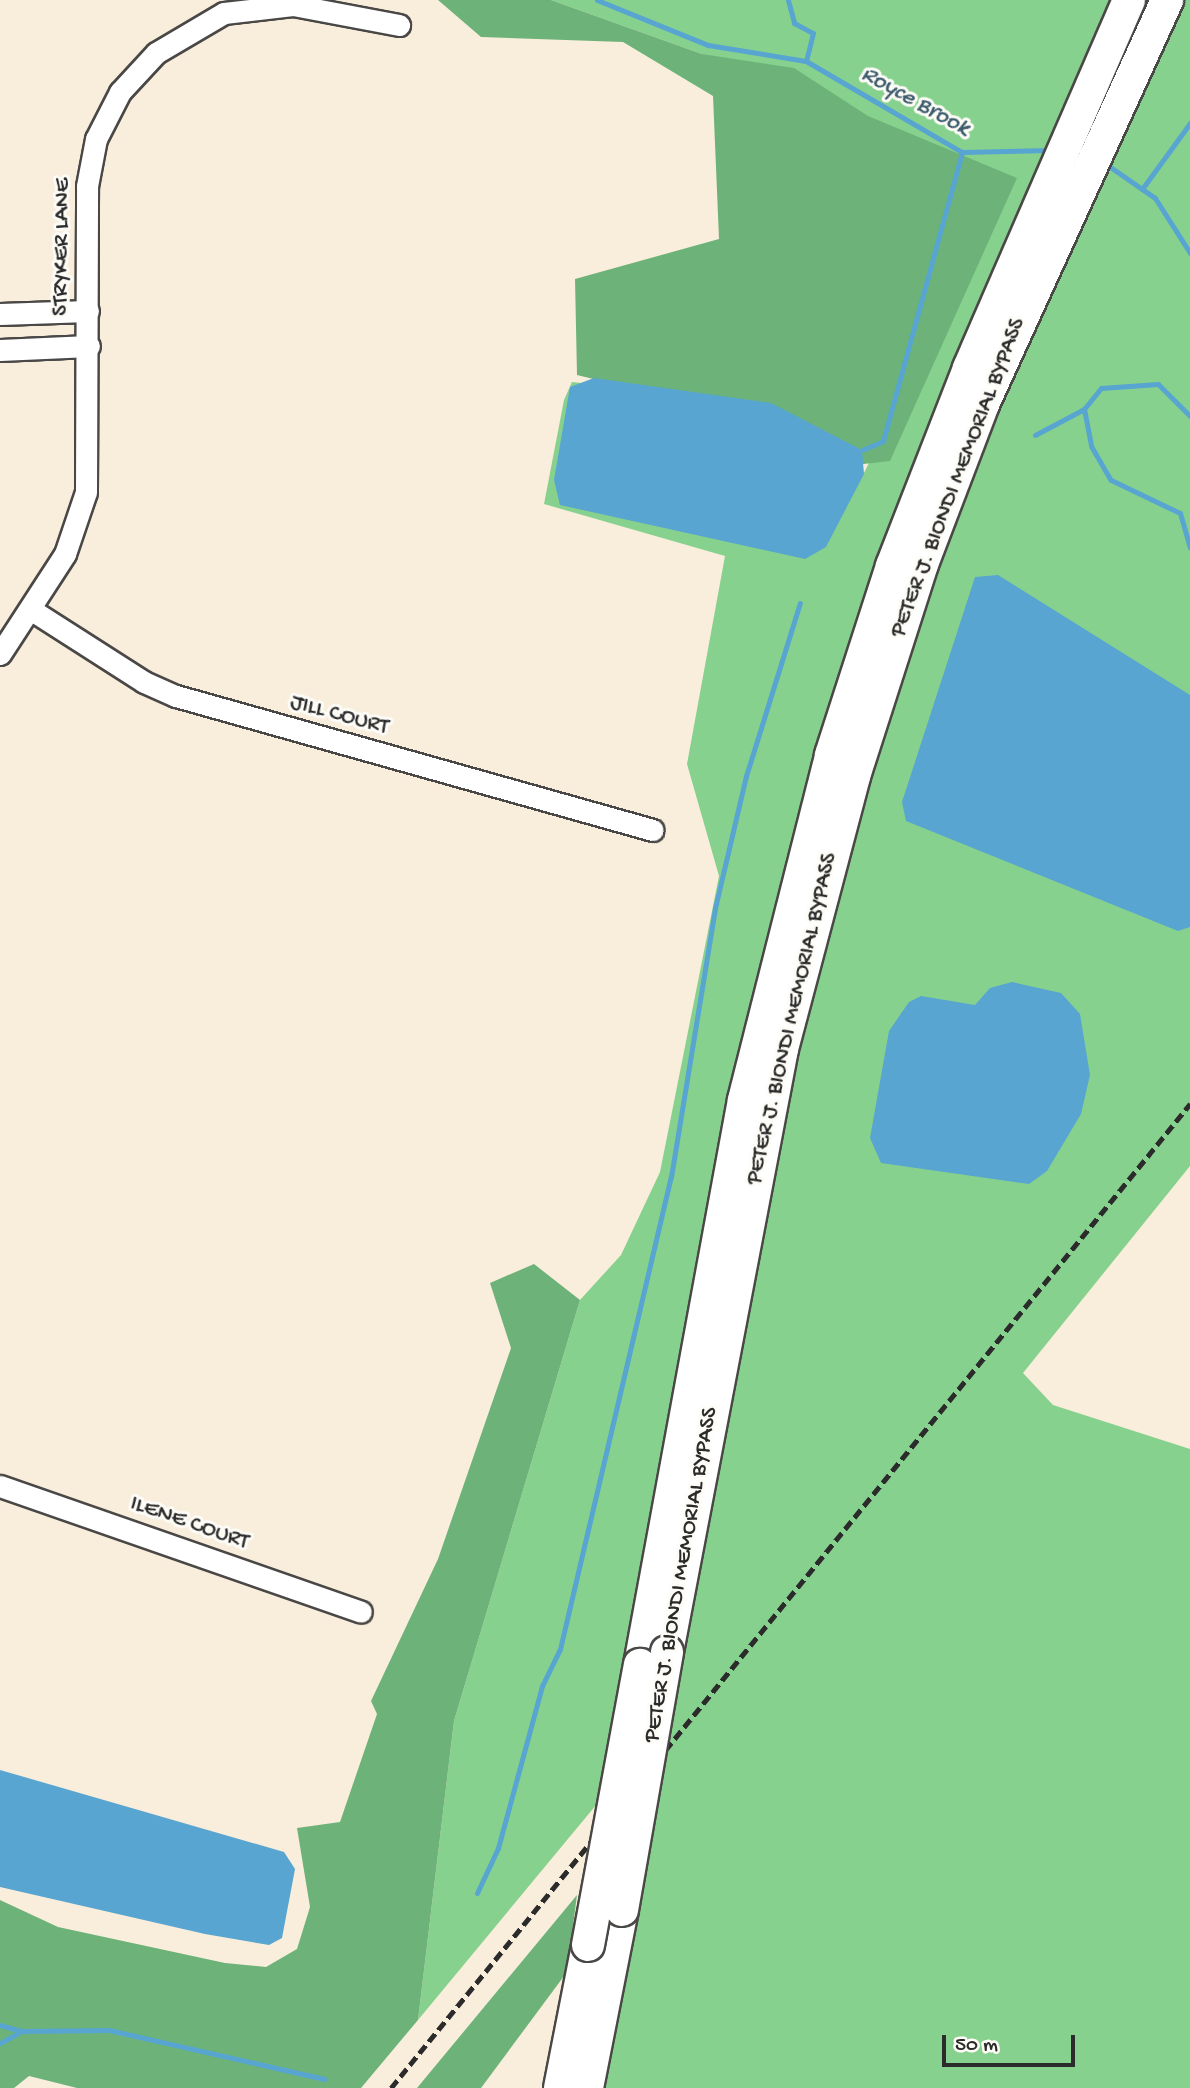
<!DOCTYPE html>
<style>
body{margin:0}
#map{position:relative;width:1190px;height:2088px;overflow:hidden;background:#f9eddc;font-family:"Gochi Hand",sans-serif}
div>[style]{position:absolute}
[style*='--x']{left:calc(var(--x)*1px);top:calc(var(--y)*1px);width:calc(var(--w)*1px);rotate:calc(var(--a)*1deg)}
.green>*{inset:0;background:#87d18e}
.forest>*{inset:0;background:#6db379}
.water>*{inset:0;background:#57a5d0}
.stream>*{height:5px;margin:-2.5px;padding:0 2.5px;transform-origin:2.5px;border-radius:2.5px;background:#57a5d0}
.roads{filter:drop-shadow(2px 0 #4a4846) drop-shadow(-2px 0 #4a4846) drop-shadow(0 2px #4a4846) drop-shadow(0 -2px #4a4846)}
.minor>*{height:21px;margin:-10.5px;padding:0 10.5px;transform-origin:10.5px;border-radius:10.5px;background:#fff}
.highway>*{height:32px;margin:-16px;padding:0 16px;transform-origin:16px;border-radius:16px;background:#fff}
.rail>*{height:5px;margin-top:-2.5px;transform-origin:0;background:repeating-linear-gradient(90deg,#2b2b2b 0 10px,transparent 0 15px)}
.bridges{filter:drop-shadow(2px 0 #4a4846) drop-shadow(-2px 0 #4a4846) drop-shadow(0 2px #4a4846) drop-shadow(0 -2px #4a4846)}
.highway-bridge>*{height:32px;margin:-16px;padding:0 16px;transform-origin:16px;border-radius:16px;background:#fff}
span{translate:-50% -50%;white-space:nowrap;text-align:center;line-height:1.15;-webkit-text-stroke:6px #fdfcf7;paint-order:stroke}
.street-label{font-size:23px;color:#2b2b2b}
.water-label{font-size:24px;color:#3d5c6d;font-style:italic}
.scale{position:absolute;left:942px;top:2035px;width:133px;height:32px;box-sizing:border-box;border:4px solid #2b2b2b;border-top:0;padding-left:9px;font-size:21px;line-height:24px;white-space:nowrap;color:#2b2b2b;-webkit-text-stroke:5px #fdfcf7;paint-order:stroke}
</style>
<div id="map">
<div class="green">
<i style="clip-path:polygon(551px 0,1190px 0,1190px 1166px,1023px 1373px,1053px 1405px,1190px 1449px,1190px 2088px,603px 2088px,669px 1717px,418px 2020px,454px 1721px,580px 1300px,621px 1255px,660px 1172px,719px 876px,687px 764px,725px 556px,544px 504px,564px 400px,572px 382px,666px 392px,863px 475px,900px 399px,702px 54px)"></i>
</div>
<div class="forest">
<i style="clip-path:polygon(438px 0,551px 0,702px 54px,794px 68px,868px 116px,1017px 178px,890px 461px,837px 467px,780px 424px,577px 375px,575px 279px,719px 239px,713px 96px,623px 42px,481px 37px)"></i>
<i style="clip-path:polygon(534px 1264px,580px 1300px,454px 1721px,418px 2020px,361px 2088px,77px 2088px,29px 2076px,14px 2088px,0 2088px,0 1900px,58px 1927px,225px 1963px,266px 1967px,297px 1949px,310px 1907px,297px 1828px,340px 1822px,377px 1714px,371px 1701px,438px 1559px,511px 1348px,490px 1283px)"></i>
<i style="clip-path:polygon(577px 1895px,567px 1972px,481px 2088px,417px 2088px)"></i>
</div>
<div class="water">
<i style="clip-path:polygon(594px 378px,771px 403px,862px 450px,864px 474px,826px 547px,805px 559px,560px 505px,554px 480px,570px 387px)"></i>
<i style="clip-path:polygon(998px 575px,1190px 695px,1190px 927px,1178px 931px,906px 821px,902px 802px,975px 577px)"></i>
<i style="clip-path:polygon(1012px 982px,1061px 993px,1080px 1014px,1090px 1075px,1081px 1114px,1047px 1171px,1029px 1184px,881px 1163px,870px 1138px,889px 1031px,909px 1002px,921px 996px,975px 1005px,990px 988px)"></i>
<i style="clip-path:polygon(0 1770px,284px 1852px,295px 1869px,282px 1938px,269px 1945px,205px 1934px,0 1887px)"></i>
</div>
<div class="stream">
<i style="--x:597;--y:0;--w:120;--a:22.1"></i>
<i style="--x:708;--y:45;--w:99;--a:9.3"></i>
<i style="--x:806;--y:61;--w:181;--a:30.3"></i>
<i style="--x:962;--y:152;--w:91;--a:-1.3"></i>
<i style="--x:788;--y:0;--w:24;--a:75"></i>
<i style="--x:794;--y:23;--w:21;--a:28"></i>
<i style="--x:813;--y:33;--w:29;--a:104"></i>
<i style="--x:1103;--y:162;--w:63;--a:34.7"></i>
<i style="--x:1155;--y:198;--w:65;--a:57.5"></i>
<i style="--x:1142;--y:189;--w:82;--a:-54"></i>
<i style="--x:1190;--y:416;--w:45;--a:-135"></i>
<i style="--x:1158;--y:384;--w:57;--a:176"></i>
<i style="--x:1101;--y:388;--w:27;--a:129"></i>
<i style="--x:1084;--y:409;--w:38;--a:79"></i>
<i style="--x:1091;--y:446;--w:39;--a:60"></i>
<i style="--x:1111;--y:480;--w:76;--a:25.6"></i>
<i style="--x:1180;--y:513;--w:36;--a:74"></i>
<i style="--x:1035;--y:435;--w:55;--a:-28"></i>
<i style="--x:862;--y:450;--w:23;--a:-23"></i>
<i style="--x:883;--y:441;--w:300;--a:-74.7"></i>
<i style="--x:477;--y:1893;--w:50;--a:-65"></i>
<i style="--x:498;--y:1848;--w:168;--a:-74.8"></i>
<i style="--x:542;--y:1686;--w:41;--a:-64.1"></i>
<i style="--x:560;--y:1649;--w:485;--a:-76.8"></i>
<i style="--x:671;--y:1177;--w:273;--a:-80.7"></i>
<i style="--x:715;--y:908;--w:136;--a:-76.8"></i>
<i style="--x:746;--y:776;--w:181;--a:-72.7"></i>
<i style="--x:0;--y:2025;--w:22;--a:16"></i>
<i style="--x:0;--y:2043;--w:25;--a:-29"></i>
<i style="--x:22;--y:2031;--w:87;--a:-0.7"></i>
<i style="--x:109;--y:2030;--w:221;--a:12.8"></i>
</div>
<div class="roads">
<div class="minor">
<i style="--x:0;--y:314;--w:88;--a:-2"></i>
<i style="--x:0;--y:350;--w:89;--a:-2.6"></i>
<i style="--x:30;--y:609;--w:135;--a:32.6"></i>
<i style="--x:144;--y:682;--w:35;--a:24"></i>
<i style="--x:176;--y:696;--w:495;--a:15.7"></i>
<i style="--x:0;--y:654;--w:119;--a:-57"></i>
<i style="--x:65;--y:554;--w:65;--a:-71.3"></i>
<i style="--x:86;--y:492;--w:306;--a:-89.8"></i>
<i style="--x:87;--y:186;--w:48;--a:-79.2"></i>
<i style="--x:96;--y:139;--w:53;--a:-62.9"></i>
<i style="--x:120;--y:92;--w:53;--a:-47.3"></i>
<i style="--x:156;--y:53;--w:79;--a:-30.5"></i>
<i style="--x:224;--y:13;--w:69;--a:-6.6"></i>
<i style="--x:293;--y:5;--w:108;--a:10.7"></i>
<i style="--x:0;--y:1486;--w:382;--a:19.2"></i>
</div>
<div class="highway">
<i style="--x:667;--y:1652;--w:614;--a:-79.2"></i>
<i style="--x:782;--y:1049;--w:282;--a:-75.2"></i>
<i style="--x:854;--y:776;--w:223;--a:-72.2"></i>
<i style="--x:922;--y:564;--w:171;--a:-69.1"></i>
<i style="--x:983;--y:404;--w:444;--a:-65.5"></i>
<i style="--x:640;--y:1665;--w:574;--a:-79.57"></i>
<i style="--x:744;--y:1100;--w:356;--a:-75.8"></i>
<i style="--x:831;--y:755;--w:199;--a:-72.1"></i>
<i style="--x:892;--y:566;--w:212;--a:-68.7"></i>
<i style="--x:969;--y:368;--w:401;--a:-66.5"></i>
<i style="--x:560;--y:2088;--w:146;--a:-78.9"></i>
<i style="--x:587;--y:2088;--w:181;--a:-78.9"></i>
</div>
</div>
<div class="rail">
<i style="--x:391;--y:2088;--w:1268;--a:-50.92"></i>
</div>
<div class="bridges">
<div class="highway-bridge">
<i style="--x:622;--y:1910;--w:262;--a:-80.1"></i>
<i style="--x:588;--y:1945;--w:285;--a:-79.5"></i>
</div>
</div>
<div class="street-label">
<span style="left:63px;top:247px;rotate:-89deg">STRYKER LANE</span>
<span style="left:959px;top:478px;rotate:-69deg">PETER J. BIONDI MEMORIAL BYPASS</span>
<span style="left:339px;top:716px;rotate:15deg">JILL COURT</span>
<span style="left:793px;top:1019px;rotate:-77deg">PETER J. BIONDI MEMORIAL BYPASS</span>
<span style="left:189px;top:1524px;rotate:19deg">ILENE COURT</span>
<span style="left:682px;top:1575px;rotate:-80deg">PETER J. BIONDI MEMORIAL BYPASS</span>
</div>
<div class="water-label">
<span style="left:915px;top:102px;rotate:29deg">Royce Brook</span>
</div>
<div class="scale">50 m</div>
</div>
